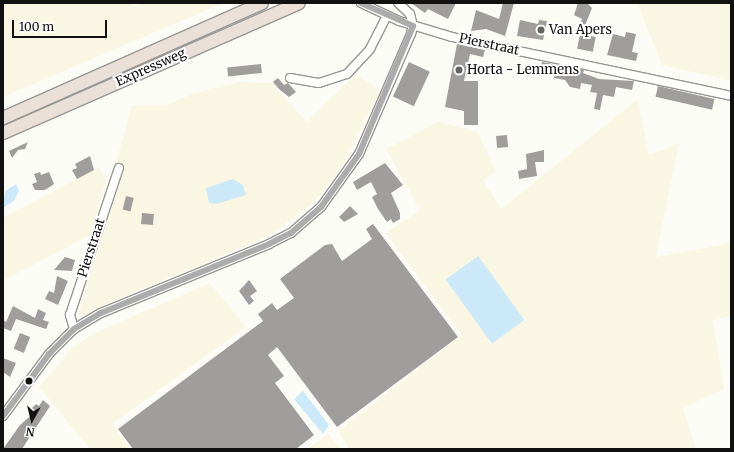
<!DOCTYPE html>
<style>
body{margin:0}
#map{position:relative;width:734px;height:452px;overflow:hidden;background:#fcfcf7;font-family:Merriweather,serif}
div>[style]{position:absolute}
[style*='--x']{left:calc(var(--x)*1px);top:calc(var(--y)*1px);width:calc(var(--w)*1px);rotate:calc(var(--a)*1deg)}
.farmland>*{inset:0;background:#f9f7e3}
.water>*{inset:0;background:#cbe9f8;transform-origin:0 0}
.building>*{inset:0;background:#a09e9c;transform-origin:0 0}
.roads{filter:drop-shadow(1px 0 #979795) drop-shadow(-1px 0 #979795) drop-shadow(0 1px #979795) drop-shadow(0 -1px #979795)}
.minor>*{height:8px;margin:-4px;padding:0 4px;transform-origin:4px;border-radius:4px;background:#fffffe}
.highway>*{height:12px;margin:-6px;padding:0 6px;transform-origin:6px;border-radius:6px;background:#ebe0d7}
.bus-1>*{height:6px;margin:-3px;padding:0 3px;transform-origin:3px;border-radius:3px;background:#acacac}
.dots>*{width:11px;height:11px;translate:-50% -50%;box-sizing:border-box;border:2px solid #fff;border-radius:50%}
span{translate:-50% -50%;white-space:nowrap;text-align:center;line-height:1.15;-webkit-text-stroke:4px #fff;paint-order:stroke}
.poi-label{font-size:13px;color:#111}
.left{translate:0 -50%;text-align:left}
.street-label{font-size:13px;color:#111}
.frame{position:absolute;inset:0;border:4px solid #111;pointer-events:none}
.north{position:absolute;left:12px;top:400px;width:40px;height:40px;-webkit-text-stroke:3px #fff;paint-order:stroke;rotate:188deg;font-size:11px;font-weight:700;line-height:16px;text-align:center;color:#111}
.north::after{content:'';display:block;margin:auto;width:14px;height:18px;background:#111;clip-path:polygon(50% 0,100% 100%,50% 72%,0 100%)}
.scale{position:absolute;left:12px;top:20px;width:95px;height:18px;box-sizing:border-box;border:2px solid #111;border-top:0;padding-left:5px;font-size:12px;line-height:14px;white-space:nowrap;color:#111;-webkit-text-stroke:3px #fff;paint-order:stroke}
</style>
<div id="map">
<div class="farmland">
<i style="clip-path:polygon(3px 3px,132px 3px,134px 6px,143px 3px,223px 3px,3px 97px)"></i>
<i style="clip-path:polygon(637px 3px,731px 3px,731px 81px,662px 65px)"></i>
<i style="clip-path:polygon(356px 74px,380px 90px,341px 168px,314px 203px,265px 238px,99px 307px,80px 319px,78px 314px,124px 170px,115px 166px,132px 105px,167px 105px,194px 93px,239px 82px,271px 83px,307px 122px)"></i>
<i style="clip-path:polygon(638px 99px,649px 155px,679px 143px,656px 257px,731px 243px,731px 316px,713px 320px,724px 389px,683px 408px,696px 449px,350px 449px,338px 431px,462px 335px,386px 233px,420px 210px,386px 149px,438px 122px,477px 131px,496px 172px,483px 180px,501px 209px)"></i>
<i style="clip-path:polygon(99px 167px,106px 181px,90px 235px,3px 281px,3px 218px)"></i>
<i style="clip-path:polygon(210px 283px,246px 327px,112px 424px,130px 449px,90px 449px,39px 387px,72px 349px,90px 335px)"></i>
<i style="clip-path:polygon(329px 434px,340px 449px,307px 449px)"></i>
</div>
<div class="water">
<i style="clip-path:polygon(233px 179px,243px 185px,246px 195px,216px 204px,209px 203px,206px 188px)"></i>
<i style="clip-path:polygon(16px 184px,19px 191px,14px 201px,3px 208px,5px 191px)"></i>
<i style="left:478px;top:256px;width:79px;height:40px;rotate:54deg"></i>
<i style="clip-path:polygon(303px 391px,329px 425px,323px 434px,294px 399px)"></i>
</div>
<div class="building">
<i style="clip-path:polygon(411px 3px,456px 3px,448px 19px,428px 9px,425px 13px)"></i>
<i style="clip-path:polygon(503px 3px,514px 3px,505px 36px,486px 29px,471px 31px,476px 10px,499px 19px)"></i>
<i style="clip-path:polygon(578px 3px,587px 3px,592px 8px,584px 28px,579px 26px,582px 19px,574px 15px)"></i>
<i style="clip-path:polygon(520px 20px,538px 24px,539px 20px,547px 21px,543px 40px,517px 36px)"></i>
<i style="clip-path:polygon(626px 32px,636px 34px,632px 52px,638px 53px,636px 61px,607px 55px,613px 34px,625px 37px)"></i>
<i style="left:580px;top:34px;width:16px;height:15px;rotate:11deg"></i>
<i style="clip-path:polygon(457px 44px,485px 50px,483px 57px,470px 54px,464px 81px,478px 81px,478px 125px,464px 125px,464px 111px,445px 107px)"></i>
<i style="left:409px;top:62px;width:23px;height:38px;rotate:25deg"></i>
<i style="clip-path:polygon(542px 62px,584px 70px,583px 73px,599px 79px,634px 81px,632px 90px,616px 87px,614px 97px,603px 95px,600px 110px,594px 109px,597px 93px,590px 92px,592px 85px,581px 83px,580px 89px,570px 87px,565px 80px,554px 78px,555px 74px,540px 70px)"></i>
<i style="left:261px;top:64px;width:9px;height:34px;rotate:84deg"></i>
<i style="clip-path:polygon(278px 78px,284px 85px,288px 83px,296px 92px,289px 97px,280px 90px,273px 82px)"></i>
<i style="left:658px;top:86px;width:58px;height:11px;rotate:13deg"></i>
<i style="left:507px;top:135px;width:12px;height:11px;rotate:85deg"></i>
<i style="clip-path:polygon(28px 142px,25px 149px,18px 150px,12px 158px,9px 151px)"></i>
<i style="clip-path:polygon(544px 150px,544px 162px,535px 162px,537px 176px,519px 179px,518px 171px,527px 169px,526px 154px)"></i>
<i style="clip-path:polygon(90px 156px,94px 170px,77px 179px,72px 170px,77px 168px,75px 164px)"></i>
<i style="clip-path:polygon(385px 163px,403px 185px,391px 193px,400px 213px,400px 219px,393px 223px,391px 219px,387px 222px,378px 209px,372px 197px,377px 194px,371px 182px,357px 190px,353px 182px)"></i>
<i style="clip-path:polygon(40px 172px,41px 175px,49px 172px,54px 184px,45px 190px,35px 190px,32px 184px,37px 182px,34px 174px)"></i>
<i style="left:126px;top:196px;width:8px;height:14px;rotate:14deg"></i>
<i style="clip-path:polygon(350px 206px,358px 214px,344px 222px,339px 217px)"></i>
<i style="left:142px;top:213px;width:12px;height:11px;rotate:5deg"></i>
<i style="clip-path:polygon(373px 224px,458px 337px,337px 427px,277px 347px,268px 355px,284px 376px,275px 383px,314px 435px,296px 449px,133px 449px,118px 429px,263px 321px,258px 314px,272px 303px,277px 310px,294px 298px,280px 279px,325px 245px,332px 244px,342px 261px,372px 239px,366px 229px)"></i>
<i style="clip-path:polygon(65px 257px,75px 260px,72px 271px,54px 270px)"></i>
<i style="clip-path:polygon(57px 276px,68px 281px,58px 305px,45px 299px,49px 291px,54px 293px)"></i>
<i style="clip-path:polygon(249px 280px,257px 291px,250px 296px,254px 301px,249px 305px,239px 291px)"></i>
<i style="clip-path:polygon(13px 306px,35px 318px,38px 309px,46px 313px,43px 320px,49px 322px,46px 329px,16px 319px,11px 331px,3px 328px,3px 320px,6px 322px)"></i>
<i style="left:20px;top:333px;width:11px;height:17px;rotate:22deg"></i>
<i style="clip-path:polygon(3px 358px,16px 363px,10px 377px,3px 372px)"></i>
<i style="clip-path:polygon(43px 400px,50px 406px,22px 449px,3px 449px,20px 425px,36px 411px,32px 408px,36px 404px,39px 406px)"></i>
</div>
<div class="roads">
<div class="minor">
<i style="--x:361;--y:3;--w:42;--a:25.3"></i>
<i style="--x:399;--y:21;--w:55;--a:16.8"></i>
<i style="--x:452;--y:37;--w:285;--a:11.9"></i>
<i style="--x:290;--y:78;--w:29;--a:10"></i>
<i style="--x:319;--y:83;--w:29;--a:-18"></i>
<i style="--x:347;--y:74;--w:34;--a:-47"></i>
<i style="--x:370;--y:49;--w:37;--a:-63"></i>
<i style="--x:74;--y:329;--w:15;--a:-106"></i>
<i style="--x:70;--y:315;--w:155;--a:-71.6"></i>
<i style="--x:3;--y:416;--w:77;--a:-53.4"></i>
<i style="--x:49;--y:354;--w:35;--a:-45"></i>
<i style="--x:74;--y:329;--w:31;--a:-31"></i>
<i style="--x:101;--y:313;--w:182;--a:-22.3"></i>
<i style="--x:269;--y:244;--w:25;--a:-27"></i>
<i style="--x:291;--y:233;--w:40;--a:-41"></i>
<i style="--x:321;--y:207;--w:65;--a:-54.4"></i>
<i style="--x:359;--y:154;--w:131;--a:-66.6"></i>
<i style="--x:411;--y:34;--w:8;--a:-76"></i>
<i style="--x:413;--y:26;--w:12;--a:-104"></i>
<i style="--x:410;--y:14;--w:16;--a:-137"></i>
</div>
<div class="highway">
<i style="--x:3;--y:118;--w:283;--a:-23.9"></i>
<i style="--x:3;--y:133;--w:323;--a:-23.7"></i>
</div>
</div>
<div class="bus-1">
<i style="--x:361;--y:3;--w:57;--a:23.9"></i>
<i style="--x:3;--y:416;--w:77;--a:-53.4"></i>
<i style="--x:49;--y:354;--w:35;--a:-45"></i>
<i style="--x:74;--y:329;--w:31;--a:-31"></i>
<i style="--x:101;--y:313;--w:182;--a:-22.3"></i>
<i style="--x:269;--y:244;--w:25;--a:-27"></i>
<i style="--x:291;--y:233;--w:40;--a:-41"></i>
<i style="--x:321;--y:207;--w:65;--a:-54.4"></i>
<i style="--x:359;--y:154;--w:139;--a:-67.1"></i>
</div>
<div class="dots">
<i style="left:541px;top:30px;background:#636362"></i>
<i style="left:459px;top:70px;background:#636362"></i>
<i style="left:29px;top:381px;background:#111"></i>
</div>
<div class="poi-label">
<span class="left" style="left:549px;top:30px">Van Apers</span>
<span class="left" style="left:467px;top:70px">Horta - Lemmens</span>
</div>
<div class="street-label">
<span style="left:489px;top:45px;rotate:12deg">Pierstraat</span>
<span style="left:151px;top:68px;rotate:-24deg">Expressweg</span>
<span style="left:92px;top:248px;rotate:-72deg">Pierstraat</span>
</div>
<div class="frame"></div>
<div class="north">N</div>
<div class="scale">100 m</div>
</div>
